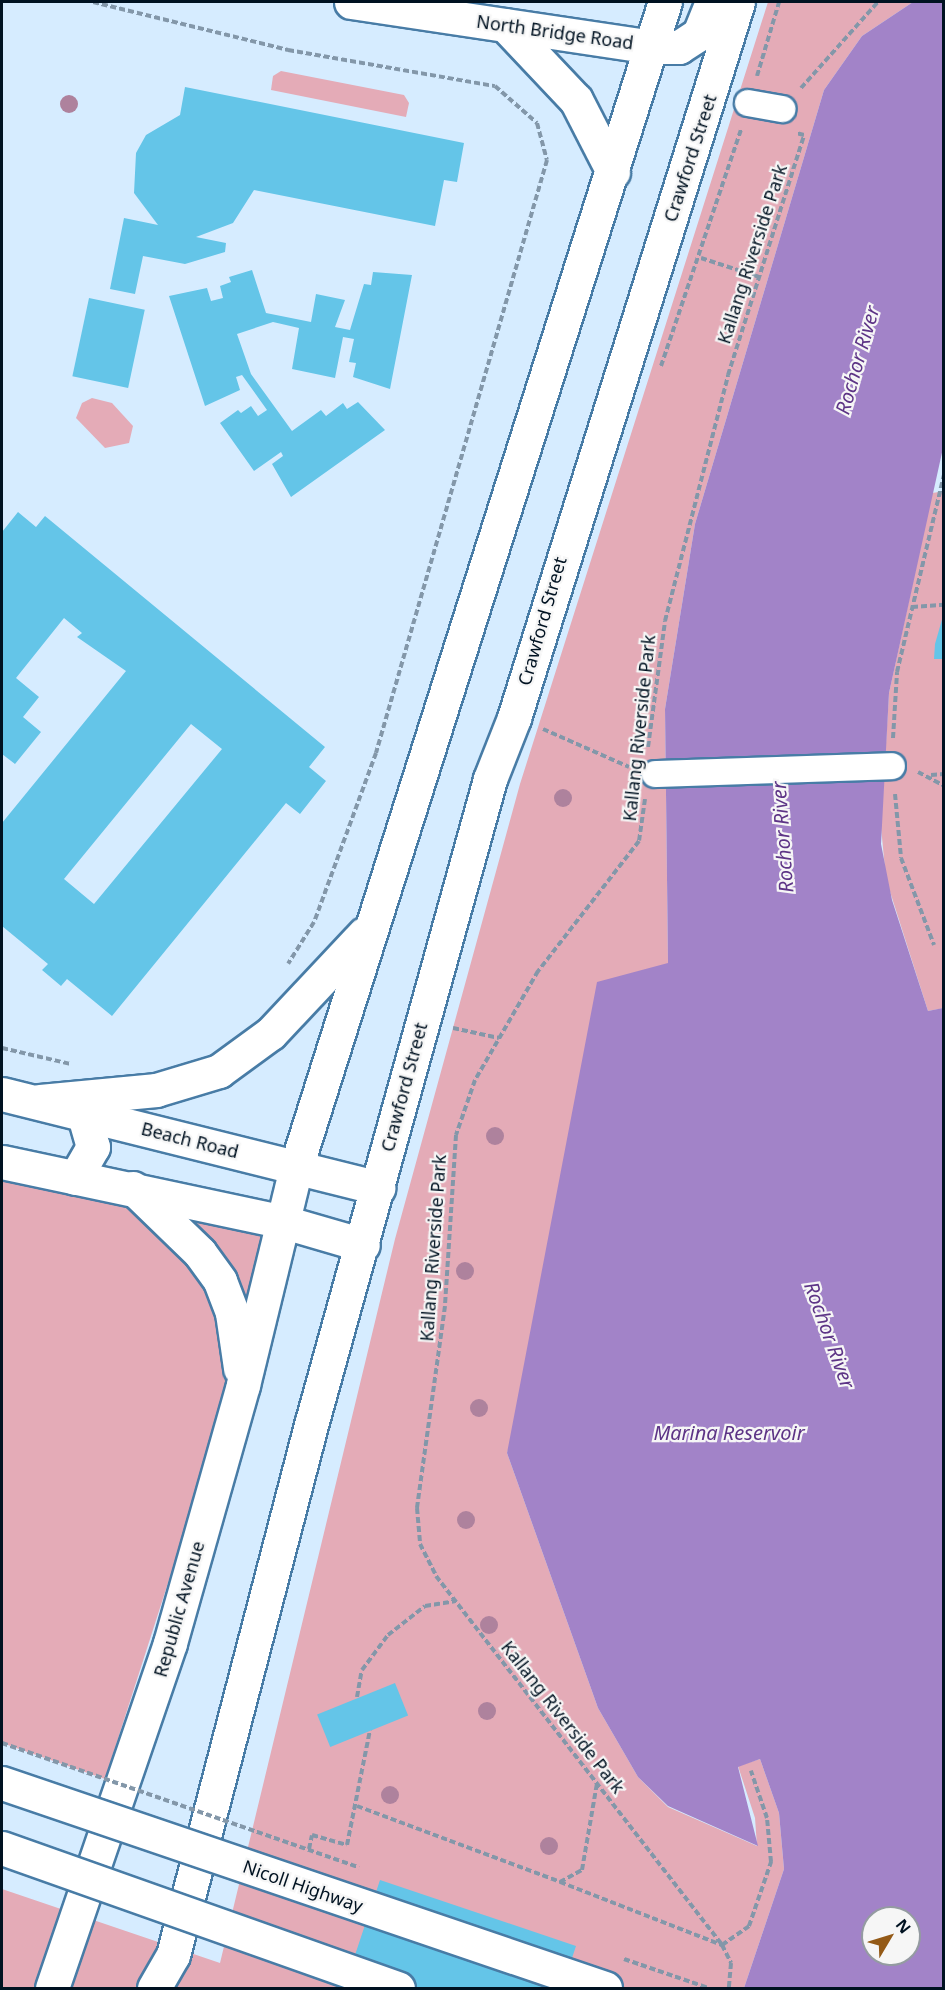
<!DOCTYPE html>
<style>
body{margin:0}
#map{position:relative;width:945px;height:1990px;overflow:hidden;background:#d6ecff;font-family:"Noto Sans",sans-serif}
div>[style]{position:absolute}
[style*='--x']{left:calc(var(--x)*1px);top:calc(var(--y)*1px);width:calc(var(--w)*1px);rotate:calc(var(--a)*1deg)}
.green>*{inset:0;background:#e4abb7}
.water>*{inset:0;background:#a283c8}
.building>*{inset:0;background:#64c5e8;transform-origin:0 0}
.path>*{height:4px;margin-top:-2px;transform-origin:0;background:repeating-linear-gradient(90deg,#8397a9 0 6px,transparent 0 9px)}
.roads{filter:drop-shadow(2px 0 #487ca6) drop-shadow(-2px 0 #487ca6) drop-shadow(0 2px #487ca6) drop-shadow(0 -2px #487ca6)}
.street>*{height:26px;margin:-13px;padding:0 13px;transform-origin:13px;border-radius:13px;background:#fff}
.secondary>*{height:33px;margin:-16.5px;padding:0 16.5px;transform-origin:16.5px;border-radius:16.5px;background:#fff}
.primary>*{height:33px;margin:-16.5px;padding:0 16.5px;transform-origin:16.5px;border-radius:16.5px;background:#fff}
.path-bridge>*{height:4px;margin-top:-2px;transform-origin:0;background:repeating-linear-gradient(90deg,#8397a9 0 6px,transparent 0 9px)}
.bridges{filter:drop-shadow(2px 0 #487ca6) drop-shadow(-2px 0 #487ca6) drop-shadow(0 2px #487ca6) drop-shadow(0 -2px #487ca6)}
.highway-bridge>*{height:33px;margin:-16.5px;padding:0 16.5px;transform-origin:16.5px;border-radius:16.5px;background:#fff}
.trees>*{width:18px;height:18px;margin:-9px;border-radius:50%;background:#ae829d}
span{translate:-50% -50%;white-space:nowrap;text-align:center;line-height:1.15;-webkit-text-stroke:4.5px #f6f6f6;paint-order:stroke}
.street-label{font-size:18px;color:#001221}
.water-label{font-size:20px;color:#5d3486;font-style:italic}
.frame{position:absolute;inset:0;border:3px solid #001221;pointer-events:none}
.north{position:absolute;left:861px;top:1906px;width:60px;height:60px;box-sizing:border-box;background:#f6f6f6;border:2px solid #949ba1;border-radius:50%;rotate:52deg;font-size:16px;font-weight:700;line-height:24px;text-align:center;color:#001221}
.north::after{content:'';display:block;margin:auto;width:21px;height:27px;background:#945a17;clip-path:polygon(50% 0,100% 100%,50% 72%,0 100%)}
</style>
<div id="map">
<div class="green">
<i style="clip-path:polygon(768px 2px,913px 2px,862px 36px,824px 90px,695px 524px,665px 709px,668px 963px,507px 1453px,598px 1708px,638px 1777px,668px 1807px,757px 1846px,755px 1818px,738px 1766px,760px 1759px,779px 1813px,784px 1869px,744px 1988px,2px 1988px,2px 1889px,220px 1963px,395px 1239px,520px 784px)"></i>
<i style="clip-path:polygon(281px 71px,404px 95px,409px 103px,406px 117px,271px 90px,273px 76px)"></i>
<i style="clip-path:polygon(92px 398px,112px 403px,133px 426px,129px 443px,105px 448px,76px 418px,82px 403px)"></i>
<i style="clip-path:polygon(939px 492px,944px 493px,944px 1008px,928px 1011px,886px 879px,881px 827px,889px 693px,932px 493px)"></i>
<i style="clip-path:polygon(2px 1162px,284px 1222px,105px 1779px,2px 1743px)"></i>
</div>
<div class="water">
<i style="clip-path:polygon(evenodd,913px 2px,943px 2px,943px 448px,889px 693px,881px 844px,892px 900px,928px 1011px,943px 1008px,943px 1988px,744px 1988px,784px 1869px,779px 1813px,760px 1759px,738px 1767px,758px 1846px,668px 1806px,638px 1777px,598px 1708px,507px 1453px,597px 982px,668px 963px,665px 709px,695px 524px,824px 90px,862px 36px,913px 2px,873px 1918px,909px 1918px,909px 1954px,873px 1954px,873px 1918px)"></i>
</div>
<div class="building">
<i style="clip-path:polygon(185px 87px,464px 143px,457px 182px,444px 180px,435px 226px,254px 190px,233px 223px,196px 237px,226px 243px,225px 252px,185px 264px,143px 256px,135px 294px,110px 289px,124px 218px,158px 225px,134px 193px,136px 153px,146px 135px,180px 115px)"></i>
<i style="clip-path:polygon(252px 270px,266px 313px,311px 322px,316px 294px,345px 300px,335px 327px,350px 330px,364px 284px,371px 285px,373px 272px,412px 275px,390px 389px,353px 377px,356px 363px,349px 362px,354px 339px,343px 337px,335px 378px,292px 369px,299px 328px,273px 322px,237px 334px,251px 374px,292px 431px,321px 410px,326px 416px,343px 403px,347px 409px,358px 402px,385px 430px,291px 497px,272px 464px,283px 456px,281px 452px,254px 471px,220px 423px,238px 410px,241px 413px,251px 406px,258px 416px,267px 410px,242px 375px,236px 377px,240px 390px,205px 406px,169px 296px,207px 288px,211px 301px,223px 298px,220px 286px,231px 282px,229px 277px)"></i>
<i style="left:89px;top:298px;width:57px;height:80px;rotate:12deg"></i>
<i style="clip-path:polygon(evenodd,18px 512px,36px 527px,45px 516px,325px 747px,309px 767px,326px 781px,300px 814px,286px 803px,112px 1016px,67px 979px,61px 986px,42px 970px,48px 964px,2px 926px,2px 823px,126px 671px,77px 637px,82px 633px,64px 618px,16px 678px,39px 697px,23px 717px,41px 732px,15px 764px,2px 754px,2px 532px,18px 512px,191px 724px,222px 749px,94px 904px,64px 879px,191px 724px)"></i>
<i style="clip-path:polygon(943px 616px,944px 659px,934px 659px,935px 644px)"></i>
<i style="left:395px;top:1683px;width:35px;height:84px;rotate:68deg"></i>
<i style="clip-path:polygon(380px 1880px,576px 1946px,562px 1988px,344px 1988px)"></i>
</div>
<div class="path">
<i style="--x:93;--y:2;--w:201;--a:13.8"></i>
<i style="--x:288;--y:50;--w:210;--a:9.9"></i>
<i style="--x:495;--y:86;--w:56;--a:41.4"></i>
<i style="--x:537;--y:123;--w:38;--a:75"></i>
<i style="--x:547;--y:160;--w:617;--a:106.09"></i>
<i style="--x:376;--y:753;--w:180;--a:110.1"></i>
<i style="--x:314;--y:922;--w:49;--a:121.8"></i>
<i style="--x:757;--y:76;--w:77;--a:-73.4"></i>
<i style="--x:801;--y:88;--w:115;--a:-48.2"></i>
<i style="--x:701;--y:258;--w:61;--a:18.1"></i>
<i style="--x:661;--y:366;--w:250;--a:-71.3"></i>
<i style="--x:912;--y:607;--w:32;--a:-4"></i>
<i style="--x:543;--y:729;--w:94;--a:23.8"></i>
<i style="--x:893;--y:738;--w:66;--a:-86.5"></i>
<i style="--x:897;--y:672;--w:204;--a:-76.6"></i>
<i style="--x:648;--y:747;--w:127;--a:-82.3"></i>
<i style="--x:665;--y:621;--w:254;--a:-75.6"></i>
<i style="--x:728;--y:375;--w:252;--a:-72.4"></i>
<i style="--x:804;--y:135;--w:8;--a:-166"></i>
<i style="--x:918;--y:772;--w:30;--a:28"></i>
<i style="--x:931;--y:775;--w:13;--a:-4"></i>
<i style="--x:895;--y:794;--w:64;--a:84.6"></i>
<i style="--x:901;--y:858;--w:93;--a:69.2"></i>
<i style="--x:645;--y:799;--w:42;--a:98.1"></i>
<i style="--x:639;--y:841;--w:165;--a:127.8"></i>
<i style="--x:538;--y:971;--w:126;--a:120"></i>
<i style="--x:475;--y:1080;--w:58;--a:109.1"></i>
<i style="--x:456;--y:1135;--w:171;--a:93.7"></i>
<i style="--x:445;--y:1306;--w:204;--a:97.9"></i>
<i style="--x:417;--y:1508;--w:36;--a:85"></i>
<i style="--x:420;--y:1544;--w:36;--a:63"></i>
<i style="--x:436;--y:1576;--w:467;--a:52.2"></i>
<i style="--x:722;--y:1945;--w:20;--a:63"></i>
<i style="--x:731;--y:1963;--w:25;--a:95"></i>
<i style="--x:453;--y:1028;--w:47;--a:12.3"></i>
<i style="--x:2;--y:1048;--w:71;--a:13.1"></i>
<i style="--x:357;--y:1697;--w:27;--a:-80"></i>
<i style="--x:362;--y:1670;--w:44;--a:-53.4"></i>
<i style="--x:388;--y:1635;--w:47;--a:-38.1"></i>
<i style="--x:425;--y:1606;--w:30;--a:-9"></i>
<i style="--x:357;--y:1806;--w:217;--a:20.5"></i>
<i style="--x:560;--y:1882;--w:25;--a:-29"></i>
<i style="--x:582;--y:1870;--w:88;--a:-80.2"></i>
<i style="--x:309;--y:1849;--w:14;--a:-78"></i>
<i style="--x:312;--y:1835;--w:36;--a:16"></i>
<i style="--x:347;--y:1845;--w:117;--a:-78.7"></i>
<i style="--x:560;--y:1882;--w:174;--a:21.3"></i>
<i style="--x:722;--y:1945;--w:33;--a:-35"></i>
<i style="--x:749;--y:1926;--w:68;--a:-71"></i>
<i style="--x:771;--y:1862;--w:44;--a:-95.2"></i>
<i style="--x:767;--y:1818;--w:50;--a:-108.8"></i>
</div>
<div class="roads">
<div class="street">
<i style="--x:748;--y:103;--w:35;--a:10"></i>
<i style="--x:655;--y:774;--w:237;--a:-1.9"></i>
</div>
<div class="secondary">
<i style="--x:351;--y:2;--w:304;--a:8.5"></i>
<i style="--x:2;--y:1094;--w:388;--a:14"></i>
<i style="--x:2;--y:1162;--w:288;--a:12"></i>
<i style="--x:284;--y:1222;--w:82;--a:16.2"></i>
<i style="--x:75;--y:1178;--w:36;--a:-60"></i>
<i style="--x:93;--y:1147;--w:36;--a:-106"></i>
</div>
<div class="primary">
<i style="--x:505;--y:25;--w:103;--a:46.6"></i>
<i style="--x:576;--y:100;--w:81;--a:62.8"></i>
<i style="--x:652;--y:47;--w:27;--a:0"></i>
<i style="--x:679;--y:47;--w:24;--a:-33"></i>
<i style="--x:699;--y:34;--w:35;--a:-68"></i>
<i style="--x:40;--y:1101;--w:117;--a:-5.4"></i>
<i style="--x:156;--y:1090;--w:66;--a:-16.8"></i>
<i style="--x:219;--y:1071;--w:64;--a:-36.2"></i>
<i style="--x:271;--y:1033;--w:136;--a:-46.8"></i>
<i style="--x:133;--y:1188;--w:93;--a:44.1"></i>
<i style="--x:200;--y:1253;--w:34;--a:54"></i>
<i style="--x:220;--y:1281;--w:34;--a:69"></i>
<i style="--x:232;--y:1313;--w:56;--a:81.7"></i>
<i style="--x:52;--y:1988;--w:365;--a:-71.1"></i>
<i style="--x:170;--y:1643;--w:268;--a:-74.2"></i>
<i style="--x:243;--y:1385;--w:224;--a:-76.3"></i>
<i style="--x:296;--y:1167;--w:1222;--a:-72.43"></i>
<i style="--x:154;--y:1988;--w:38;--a:-60"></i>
<i style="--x:173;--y:1955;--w:548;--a:-75.41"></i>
<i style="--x:311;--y:1425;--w:670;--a:-74.51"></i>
<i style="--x:490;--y:779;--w:66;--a:-68.5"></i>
<i style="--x:514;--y:718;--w:750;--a:-72.63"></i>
</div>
</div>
<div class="path-bridge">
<i style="--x:2;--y:1743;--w:378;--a:19.2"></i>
<i style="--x:624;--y:1959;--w:89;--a:19"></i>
</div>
<div class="bridges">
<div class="highway-bridge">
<i style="--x:2;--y:1783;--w:637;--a:18.78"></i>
<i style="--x:2;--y:1848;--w:420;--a:19.5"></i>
</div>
</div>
<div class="trees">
<i style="left:69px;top:104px"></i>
<i style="left:563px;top:798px"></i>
<i style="left:495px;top:1136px"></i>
<i style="left:465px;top:1271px"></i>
<i style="left:479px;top:1408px"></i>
<i style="left:466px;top:1520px"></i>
<i style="left:489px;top:1625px"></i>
<i style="left:487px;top:1711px"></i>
<i style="left:390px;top:1795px"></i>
<i style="left:549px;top:1846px"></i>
</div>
<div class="street-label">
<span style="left:555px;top:32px;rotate:8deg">North Bridge Road</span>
<span style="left:690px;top:158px;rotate:-72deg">Crawford Street</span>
<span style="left:752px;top:254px;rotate:-72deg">Kallang Riverside Park</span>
<span style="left:542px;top:621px;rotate:-74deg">Crawford Street</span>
<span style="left:639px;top:728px;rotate:-84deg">Kallang Riverside Park</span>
<span style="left:404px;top:1087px;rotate:-75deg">Crawford Street</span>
<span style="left:190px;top:1140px;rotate:14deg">Beach Road</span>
<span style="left:433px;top:1248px;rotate:-86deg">Kallang Riverside Park</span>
<span style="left:179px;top:1609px;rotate:-74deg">Republic Avenue</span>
<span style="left:563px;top:1717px;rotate:52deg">Kallang Riverside Park</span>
<span style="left:303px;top:1886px;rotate:19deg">Nicoll Highway</span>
</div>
<div class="water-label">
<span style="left:857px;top:360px;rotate:-74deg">Rochor River</span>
<span style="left:782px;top:837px;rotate:-94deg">Rochor River</span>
<span style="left:830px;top:1335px;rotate:70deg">Rochor River</span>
<span style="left:729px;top:1432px">Marina Reservoir</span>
</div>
<div class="frame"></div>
<div class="north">N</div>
</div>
